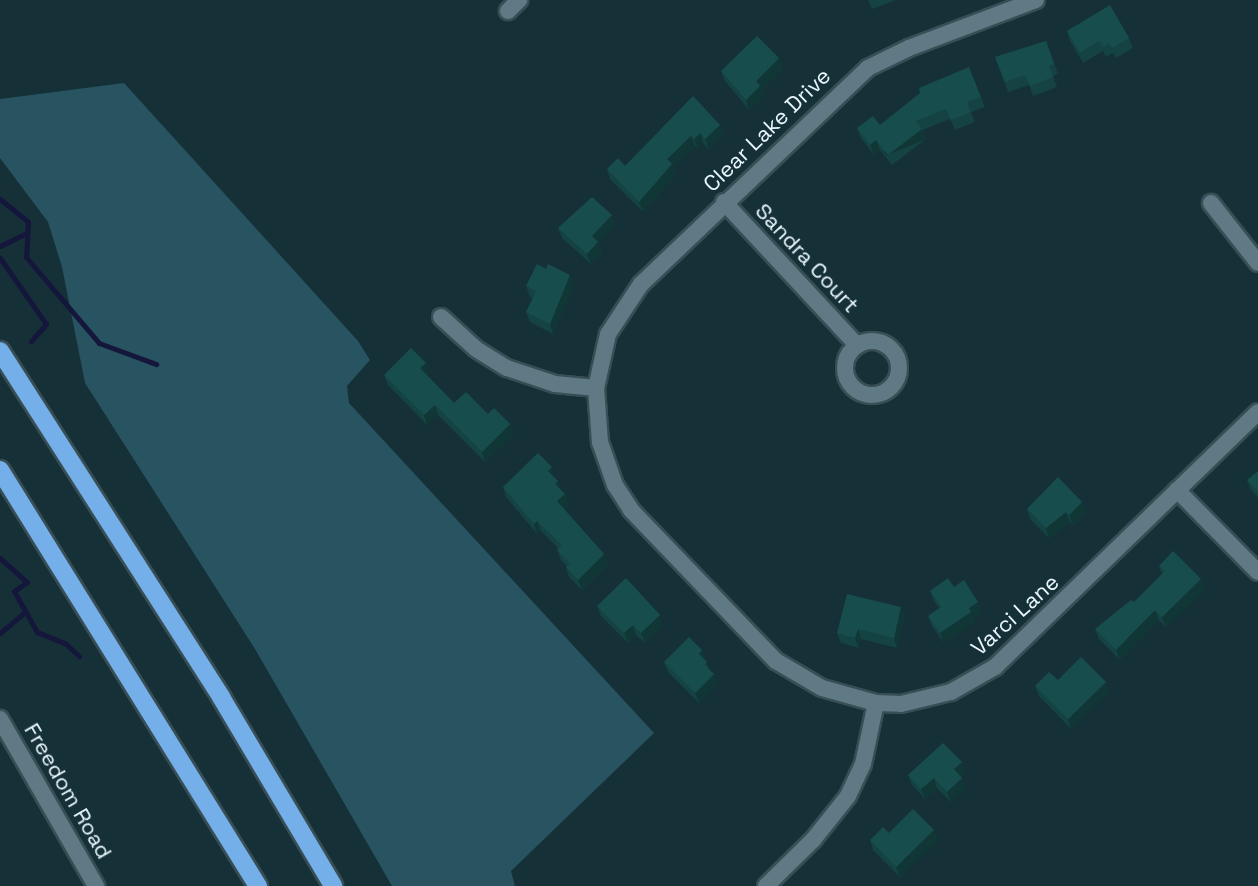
<!DOCTYPE html>
<style>
body{margin:0}
#map{position:relative;width:1258px;height:886px;overflow:hidden;background:#163038;font-family:"Space Grotesk",sans-serif}
div>[style]{position:absolute}
[style*='--x']{left:calc(var(--x)*1px);top:calc(var(--y)*1px);width:calc(var(--w)*1px);rotate:calc(var(--a)*1deg)}
.green>*{inset:0;background:#285361}
.stream>*{height:5px;margin:-2.5px;padding:0 2.5px;transform-origin:2.5px;border-radius:2.5px;background:#14163b}
.roads{filter:drop-shadow(2px 0 #384e55) drop-shadow(-2px 0 #384e55) drop-shadow(0 2px #384e55) drop-shadow(0 -2px #384e55)}
.minor>*{height:16px;margin:-8px;padding:0 8px;transform-origin:8px;border-radius:8px;background:#5f7a84}
.minor>.ring{margin:-8px;padding:0;box-sizing:content-box;background:none;border:16px solid #5f7a84;border-radius:50%}
.tertiary>*{height:16px;margin:-8px;padding:0 8px;transform-origin:8px;border-radius:8px;background:#5f7a84}
.motorway>*{height:18px;margin:-9px;padding:0 9px;transform-origin:9px;border-radius:9px;background:#74afe9}
.wall>*{inset:0;background:#154242}
.shaded-wall>*{inset:0;background:#113636;transform-origin:0 0}
.building>*{inset:0;background:#184d4d}
span{translate:-50% -50%;white-space:nowrap;text-align:center;line-height:1.15;-webkit-text-stroke:5px #163038;paint-order:stroke}
.street-label{font-size:22px;color:#e9f8fd}
</style>
<div id="map">
<div class="green">
<i style="clip-path:polygon(124px 83px,358px 341px,370px 360px,347px 386px,349px 403px,654px 733px,511px 871px,515px 886px,392px 886px,255px 649px,85px 383px,62px 267px,48px 222px,0 158px,0 99px)"></i>
</div>
<div class="stream">
<i style="--x:0;--y:199;--w:36;--a:39"></i>
<i style="--x:28;--y:222;--w:35;--a:93"></i>
<i style="--x:26;--y:257;--w:113;--a:49.7"></i>
<i style="--x:99;--y:343;--w:61;--a:20.2"></i>
<i style="--x:0;--y:246;--w:28;--a:-26"></i>
<i style="--x:0;--y:258;--w:80;--a:55.1"></i>
<i style="--x:46;--y:324;--w:23;--a:131"></i>
<i style="--x:0;--y:558;--w:36;--a:42"></i>
<i style="--x:27;--y:582;--w:16;--a:145"></i>
<i style="--x:14;--y:591;--w:47;--a:60.7"></i>
<i style="--x:37;--y:632;--w:31;--a:22"></i>
<i style="--x:66;--y:644;--w:18;--a:43"></i>
<i style="--x:0;--y:633;--w:31;--a:-40"></i>
</div>
<div class="roads">
<div class="minor">
<i style="--x:1036;--y:0;--w:136;--a:159.3"></i>
<i style="--x:909;--y:48;--w:46;--a:154"></i>
<i style="--x:868;--y:68;--w:313;--a:136.4"></i>
<i style="--x:641;--y:284;--w:60;--a:123.4"></i>
<i style="--x:608;--y:334;--w:55;--a:102.5"></i>
<i style="--x:596;--y:388;--w:54;--a:85.8"></i>
<i style="--x:600;--y:442;--w:46;--a:70.8"></i>
<i style="--x:615;--y:485;--w:30;--a:57"></i>
<i style="--x:631;--y:510;--w:209;--a:46.2"></i>
<i style="--x:776;--y:661;--w:53;--a:30.4"></i>
<i style="--x:822;--y:688;--w:56;--a:15.5"></i>
<i style="--x:876;--y:703;--w:25;--a:2"></i>
<i style="--x:901;--y:704;--w:51;--a:-13.5"></i>
<i style="--x:951;--y:692;--w:51;--a:-29.6"></i>
<i style="--x:995;--y:667;--w:366;--a:-44.1"></i>
<i style="--x:508;--y:11;--w:16;--a:-45"></i>
<i style="--x:724;--y:202;--w:195;--a:47.1"></i>
<i style="--x:1211;--y:203;--w:76;--a:51.9"></i>
<i style="--x:441;--y:317;--w:47;--a:42.4"></i>
<i style="--x:476;--y:349;--w:36;--a:32"></i>
<i style="--x:507;--y:368;--w:51;--a:18.4"></i>
<i style="--x:555;--y:384;--w:41;--a:5.6"></i>
<i class="ring" style="left:845px;top:341px;width:38px;height:38px"></i>
<i style="--x:1177;--y:490;--w:115;--a:45.4"></i>
<i style="--x:766;--y:886;--w:66;--a:-44.4"></i>
<i style="--x:813;--y:840;--w:56;--a:-51.5"></i>
<i style="--x:848;--y:796;--w:35;--a:-65"></i>
<i style="--x:863;--y:764;--w:62;--a:-78"></i>
</div>
<div class="tertiary">
<i style="--x:0;--y:719;--w:193;--a:60.1"></i>
</div>
<div class="motorway">
<i style="--x:0;--y:351;--w:411;--a:57.4"></i>
<i style="--x:221;--y:697;--w:220;--a:59.3"></i>
<i style="--x:0;--y:470;--w:490;--a:58.2"></i>
</div>
</div>
<div class="wall">
<i style="clip-path:polygon(868px 0,896px 0,872px 9px)"></i>
<i style="clip-path:polygon(1067px 31px,1129px 38px,1133px 48px,1116px 58px,1113px 53px,1106px 57px,1103px 51px,1083px 63px,1070px 41px)"></i>
<i style="clip-path:polygon(1046px 41px,1058px 74px,1053px 76px,1057px 87px,1033px 96px,1029px 85px,1008px 92px,995px 57px)"></i>
<i style="clip-path:polygon(779px 58px,783px 68px,762px 89px,764px 96px,749px 110px,725px 81px,721px 71px)"></i>
<i style="clip-path:polygon(981px 97px,985px 107px,971px 112px,975px 122px,955px 130px,950px 119px,923px 130px,926px 139px,892px 165px,880px 150px,874px 155px,861px 138px,857px 128px,880px 125px)"></i>
<i style="clip-path:polygon(720px 125px,724px 135px,709px 149px,703px 143px,698px 149px,695px 146px,673px 167px,676px 174px,643px 212px,610px 179px,607px 169px,625px 166px)"></i>
<i style="clip-path:polygon(615px 225px,599px 243px,602px 252px,591px 264px,562px 238px,558px 228px)"></i>
<i style="clip-path:polygon(574px 285px,553px 334px,530px 322px,526px 312px,533px 298px,530px 297px,526px 286px)"></i>
<i style="clip-path:polygon(426px 363px,429px 373px,427px 375px,454px 403px,488px 414px,510px 424px,514px 434px,485px 462px,438px 415px,427px 425px,388px 385px,384px 375px)"></i>
<i style="clip-path:polygon(1258px 471px,1258px 498px,1251px 490px,1247px 480px)"></i>
<i style="clip-path:polygon(555px 478px,562px 491px,565px 494px,569px 504px,564px 509px,604px 554px,608px 564px,582px 590px,569px 577px,566px 567px,567px 566px,561px 560px,557px 550px,559px 549px,541px 531px,537px 534px,506px 497px,503px 487px)"></i>
<i style="clip-path:polygon(1082px 502px,1086px 512px,1073px 525px,1070px 522px,1049px 538px,1030px 519px,1027px 509px)"></i>
<i style="clip-path:polygon(1159px 566px,1201px 579px,1205px 590px,1166px 627px,1159px 620px,1120px 660px,1099px 639px,1095px 629px,1134px 602px,1162px 574px)"></i>
<i style="clip-path:polygon(954px 587px,978px 602px,982px 612px,973px 617px,975px 622px,944px 643px,932px 626px,928px 616px,939px 608px,934px 601px,930px 591px)"></i>
<i style="clip-path:polygon(597px 606px,663px 625px,645px 643px,636px 635px,628px 643px,601px 616px)"></i>
<i style="clip-path:polygon(905px 617px,897px 648px,861px 639px,859px 648px,841px 643px,837px 633px)"></i>
<i style="clip-path:polygon(702px 650px,706px 660px,705px 661px,710px 670px,714px 674px,717px 684px,699px 703px,668px 672px,664px 662px)"></i>
<i style="clip-path:polygon(1058px 680px,1106px 682px,1109px 692px,1071px 729px,1039px 696px,1035px 686px)"></i>
<i style="clip-path:polygon(962px 762px,965px 772px,961px 777px,966px 788px,951px 802px,937px 788px,925px 799px,912px 785px,908px 775px)"></i>
<i style="clip-path:polygon(889px 833px,938px 840px,900px 877px,873px 850px,870px 840px)"></i>
</div>
<div class="shaded-wall">
<i style="clip-path:polygon(779px 58px,783px 68px,762px 89px,764px 96px,749px 110px,746px 100px,756px 81px)"></i>
<i style="clip-path:polygon(720px 125px,724px 135px,709px 149px,705px 139px)"></i>
<i style="left:922px;top:129px;width:11px;height:43px;rotate:68deg"></i>
<i style="clip-path:polygon(700px 133px,703px 143px,698px 149px,694px 139px)"></i>
<i style="clip-path:polygon(691px 136px,695px 146px,673px 167px,676px 174px,643px 212px,639px 202px,667px 159px)"></i>
<i style="clip-path:polygon(876px 140px,880px 150px,874px 155px,870px 145px)"></i>
<i style="clip-path:polygon(612px 215px,615px 225px,599px 243px,602px 252px,591px 264px,587px 254px,592px 236px)"></i>
<i style="clip-path:polygon(570px 275px,574px 285px,553px 334px,550px 324px)"></i>
<i style="clip-path:polygon(426px 363px,429px 373px,423px 378px,420px 368px)"></i>
<i style="clip-path:polygon(435px 405px,438px 415px,427px 425px,424px 415px)"></i>
<i style="clip-path:polygon(510px 424px,514px 434px,485px 462px,482px 452px)"></i>
<i style="clip-path:polygon(552px 467px,555px 477px,548px 471px)"></i>
<i style="clip-path:polygon(558px 481px,562px 491px,555px 484px)"></i>
<i style="clip-path:polygon(565px 494px,569px 504px,561px 512px,557px 501px)"></i>
<i style="clip-path:polygon(1082px 502px,1086px 512px,1073px 525px,1069px 515px)"></i>
<i style="clip-path:polygon(1066px 512px,1070px 522px,1049px 538px,1046px 528px)"></i>
<i style="clip-path:polygon(537px 521px,541px 531px,537px 534px,534px 524px)"></i>
<i style="clip-path:polygon(604px 554px,608px 564px,582px 590px,578px 580px)"></i>
<i style="clip-path:polygon(1201px 579px,1205px 590px,1166px 627px,1162px 617px)"></i>
<i style="clip-path:polygon(978px 602px,982px 612px,973px 617px,975px 622px,944px 643px,940px 633px,969px 608px)"></i>
<i style="clip-path:polygon(901px 607px,905px 617px,897px 648px,894px 638px)"></i>
<i style="clip-path:polygon(1155px 610px,1159px 620px,1120px 660px,1116px 650px)"></i>
<i style="clip-path:polygon(660px 615px,663px 625px,645px 643px,641px 633px)"></i>
<i style="clip-path:polygon(633px 625px,636px 635px,628px 643px,624px 633px)"></i>
<i style="clip-path:polygon(858px 629px,861px 639px,859px 648px,855px 638px)"></i>
<i style="clip-path:polygon(702px 650px,706px 660px,702px 664px,699px 654px)"></i>
<i style="clip-path:polygon(714px 674px,717px 684px,699px 703px,695px 693px)"></i>
<i style="clip-path:polygon(1106px 682px,1109px 692px,1071px 729px,1068px 719px)"></i>
<i style="clip-path:polygon(962px 762px,965px 772px,958px 779px,954px 769px)"></i>
<i style="clip-path:polygon(934px 778px,937px 788px,925px 799px,921px 789px)"></i>
<i style="clip-path:polygon(962px 778px,966px 788px,951px 802px,947px 792px)"></i>
<i style="clip-path:polygon(934px 830px,938px 840px,900px 877px,896px 867px)"></i>
</div>
<div class="building">
<i style="clip-path:polygon(1110px 5px,1129px 38px,1112px 48px,1109px 43px,1103px 47px,1099px 41px,1080px 53px,1067px 31px)"></i>
<i style="clip-path:polygon(757px 36px,779px 58px,756px 81px,760px 86px,746px 100px,721px 71px)"></i>
<i style="clip-path:polygon(1046px 41px,1054px 64px,1049px 66px,1053px 77px,1030px 86px,1025px 75px,1005px 82px,995px 57px)"></i>
<i style="clip-path:polygon(969px 67px,981px 97px,967px 102px,971px 112px,951px 120px,946px 109px,916px 121px,922px 129px,888px 155px,876px 140px,870px 145px,857px 128px,873px 116px,880px 125px,920px 93px,919px 88px)"></i>
<i style="clip-path:polygon(693px 96px,720px 125px,705px 139px,700px 133px,694px 139px,691px 136px,667px 159px,672px 164px,639px 202px,607px 169px,618px 158px,625px 166px)"></i>
<i style="clip-path:polygon(592px 197px,612px 215px,592px 236px,598px 242px,587px 254px,558px 228px)"></i>
<i style="clip-path:polygon(537px 264px,546px 269px,548px 264px,570px 275px,550px 324px,526px 312px,536px 291px,526px 286px)"></i>
<i style="clip-path:polygon(411px 348px,426px 363px,420px 368px,454px 403px,466px 392px,488px 414px,494px 408px,510px 424px,482px 452px,435px 405px,424px 415px,384px 375px)"></i>
<i style="clip-path:polygon(538px 453px,552px 467px,548px 471px,558px 481px,555px 484px,565px 494px,557px 501px,604px 554px,578px 580px,566px 567px,570px 563px,557px 550px,562px 545px,537px 521px,534px 524px,503px 487px)"></i>
<i style="clip-path:polygon(1258px 471px,1258px 492px,1247px 480px)"></i>
<i style="clip-path:polygon(1058px 477px,1082px 502px,1069px 515px,1066px 512px,1046px 528px,1027px 509px)"></i>
<i style="clip-path:polygon(1173px 551px,1201px 579px,1162px 617px,1155px 610px,1116px 650px,1095px 629px,1131px 600px,1134px 602px,1165px 571px,1159px 566px)"></i>
<i style="clip-path:polygon(626px 578px,660px 615px,641px 633px,633px 625px,624px 633px,597px 606px)"></i>
<i style="clip-path:polygon(948px 578px,954px 587px,964px 580px,978px 602px,969px 608px,971px 612px,940px 633px,928px 616px,941px 607px,930px 591px)"></i>
<i style="clip-path:polygon(847px 594px,901px 607px,894px 638px,858px 629px,855px 638px,837px 633px)"></i>
<i style="clip-path:polygon(689px 637px,702px 650px,699px 654px,707px 662px,704px 665px,714px 674px,695px 693px,664px 662px)"></i>
<i style="clip-path:polygon(1081px 657px,1106px 682px,1068px 719px,1035px 686px,1049px 672px,1058px 680px)"></i>
<i style="clip-path:polygon(943px 743px,962px 762px,954px 769px,962px 778px,947px 792px,934px 778px,921px 789px,908px 775px)"></i>
<i style="clip-path:polygon(913px 809px,934px 830px,896px 867px,870px 840px,883px 827px,889px 833px)"></i>
</div>
<div class="street-label">
<span style="left:767px;top:130px;rotate:-44deg">Clear Lake Drive</span>
<span style="left:807px;top:258px;rotate:47deg">Sandra Court</span>
<span style="left:1015px;top:615px;rotate:-42deg">Varci Lane</span>
<span style="left:68px;top:791px;rotate:60deg">Freedom Road</span>
</div>
</div>
